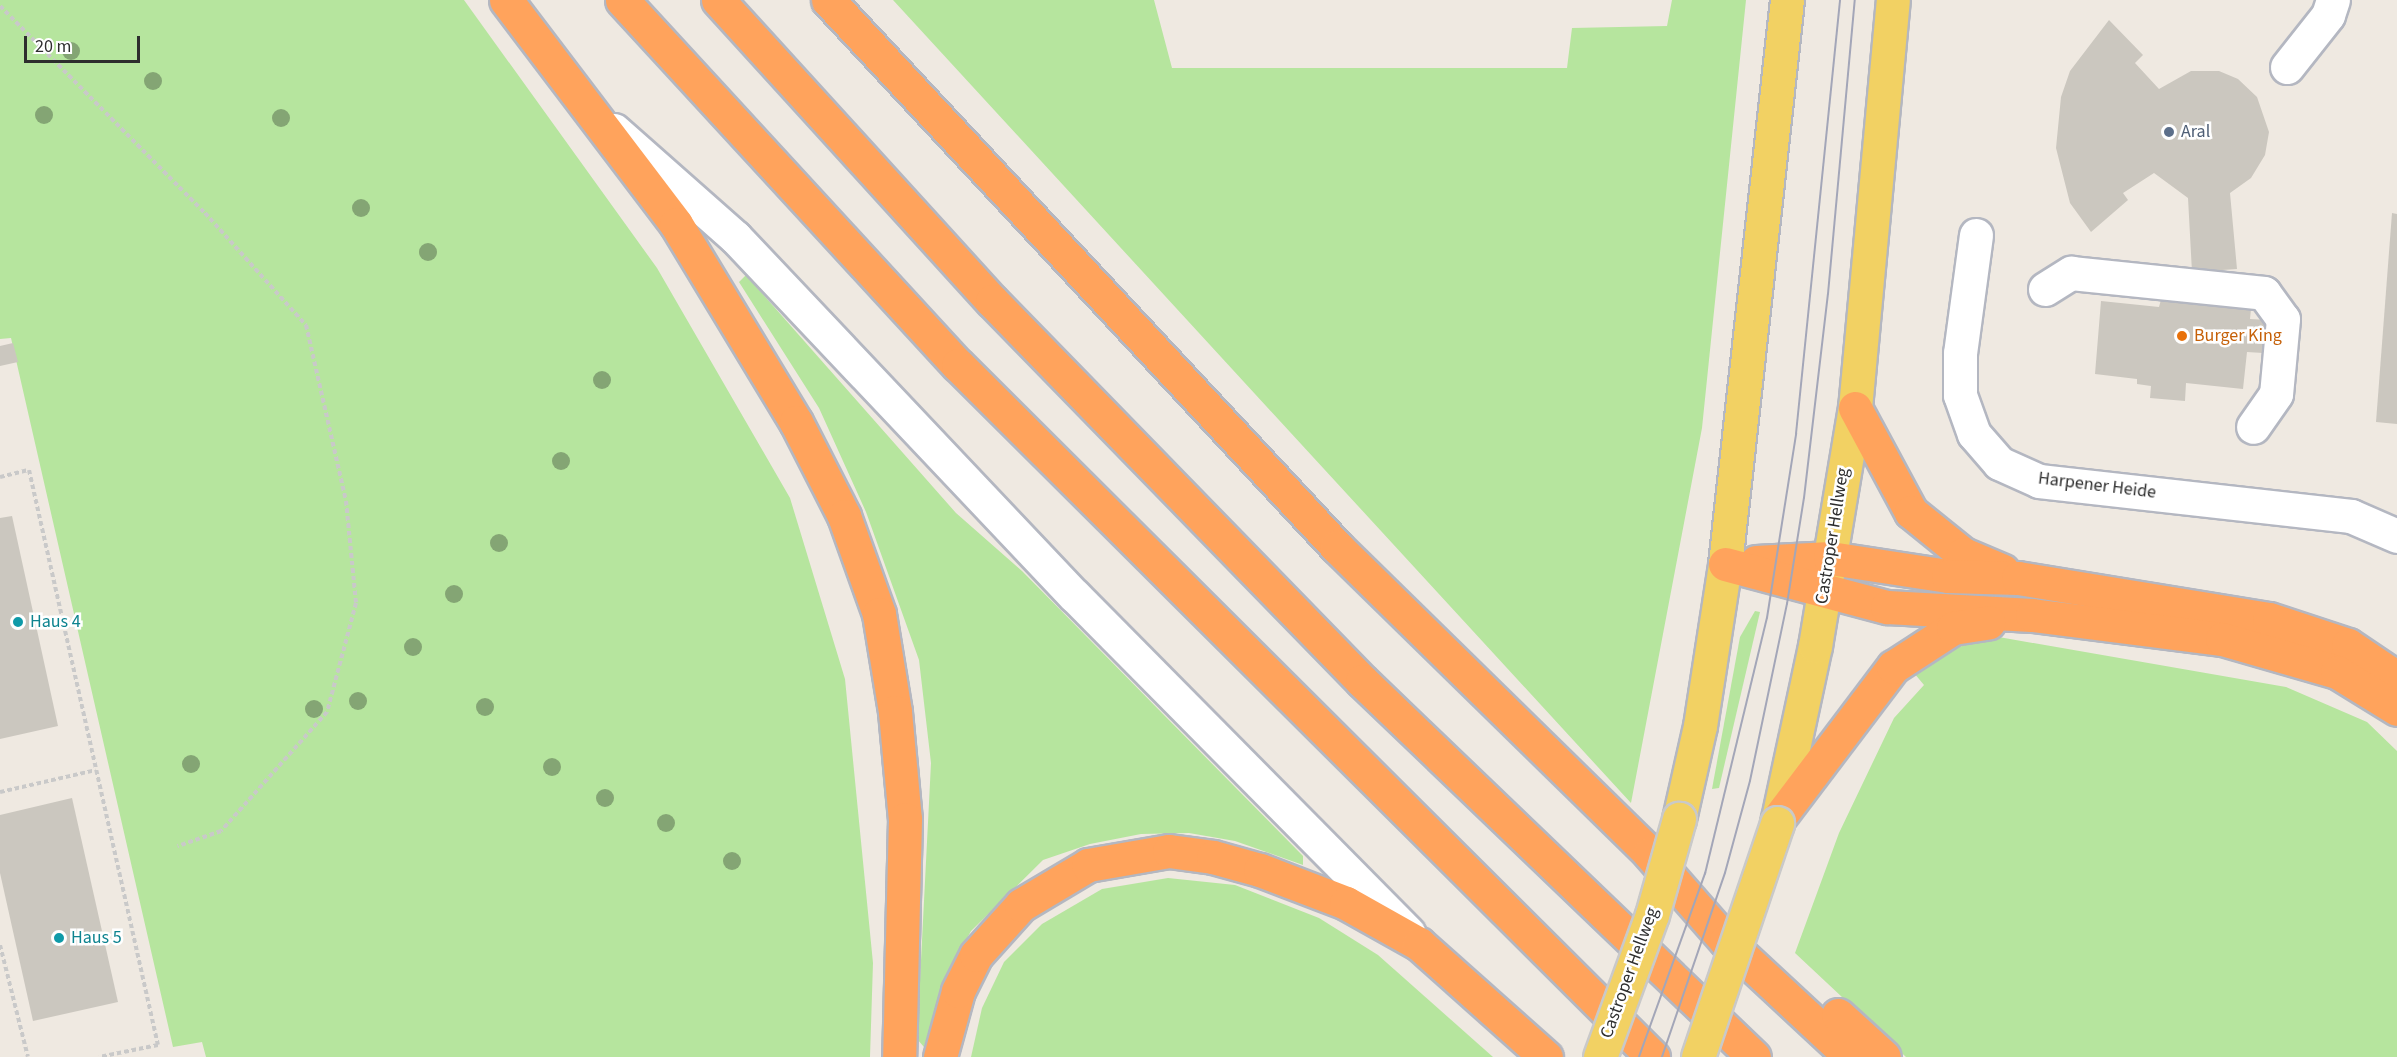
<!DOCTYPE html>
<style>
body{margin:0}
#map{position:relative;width:2397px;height:1057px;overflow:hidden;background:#efe9e1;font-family:"Source Sans 3",sans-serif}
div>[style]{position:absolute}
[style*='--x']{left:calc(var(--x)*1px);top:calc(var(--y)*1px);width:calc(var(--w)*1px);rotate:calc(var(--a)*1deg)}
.green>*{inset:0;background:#b6e59e}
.building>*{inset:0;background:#cbc7bf}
.path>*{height:4px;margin-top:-2px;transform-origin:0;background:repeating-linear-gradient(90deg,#c9c9c9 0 4.5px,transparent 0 7.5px)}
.roads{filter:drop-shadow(2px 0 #b4b7c1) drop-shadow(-2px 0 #b4b7c1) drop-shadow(0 2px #b4b7c1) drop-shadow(0 -2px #b4b7c1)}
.minor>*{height:33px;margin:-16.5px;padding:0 16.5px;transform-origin:16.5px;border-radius:16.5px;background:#fff}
.major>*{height:33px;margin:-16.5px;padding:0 16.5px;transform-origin:16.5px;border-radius:16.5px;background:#f2d163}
.highway>*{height:33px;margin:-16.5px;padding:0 16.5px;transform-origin:16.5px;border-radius:16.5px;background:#ffa35c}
.tram>*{height:1.5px;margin:-0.75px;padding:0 0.75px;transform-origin:0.75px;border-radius:0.75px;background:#a3a6b8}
.bridges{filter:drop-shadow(2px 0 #c9c9c9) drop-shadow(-2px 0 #c9c9c9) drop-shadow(0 2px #c9c9c9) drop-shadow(0 -2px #c9c9c9)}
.major-bridge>*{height:33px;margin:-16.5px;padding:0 16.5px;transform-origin:16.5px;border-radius:16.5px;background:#f2d163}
.trees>*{width:18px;height:18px;margin:-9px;border-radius:50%;background:#84a574}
.dots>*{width:16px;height:16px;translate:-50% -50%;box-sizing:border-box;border:3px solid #fff;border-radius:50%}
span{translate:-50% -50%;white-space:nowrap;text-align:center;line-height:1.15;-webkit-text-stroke:5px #fff;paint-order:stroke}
.service-label{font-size:18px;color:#4e5e75}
.left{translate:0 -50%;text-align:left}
.food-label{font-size:18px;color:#c56008}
.street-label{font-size:18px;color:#2e2e2e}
.culture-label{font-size:18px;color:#0d838f}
.scale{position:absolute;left:24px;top:36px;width:116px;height:27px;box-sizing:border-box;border:3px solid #2e2e2e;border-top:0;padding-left:8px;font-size:18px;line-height:21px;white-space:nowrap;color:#2e2e2e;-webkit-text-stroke:4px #fff;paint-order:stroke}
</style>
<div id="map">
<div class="green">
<i style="clip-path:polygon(0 0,464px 0,657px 268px,790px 498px,845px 679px,873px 963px,870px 1057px,206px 1057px,202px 1042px,173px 1047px,11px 338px,0 339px)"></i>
<i style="clip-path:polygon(893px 0,1154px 0,1172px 68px,1567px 68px,1572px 28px,1667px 26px,1672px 0,1746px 0,1702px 428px,1631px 803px)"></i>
<i style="clip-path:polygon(746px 275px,956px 513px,1022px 571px,1303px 856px,1303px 865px,1235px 841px,1189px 833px,1141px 834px,1090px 844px,1043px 860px,971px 931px,945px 979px,924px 1047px,917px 1039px,931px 763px,919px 660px,866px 512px,819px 408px,739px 282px)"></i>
<i style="clip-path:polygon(1755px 611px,1760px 612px,1719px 788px,1712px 789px,1740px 637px)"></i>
<i style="clip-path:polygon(1993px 636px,2286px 687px,2367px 722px,2397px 751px,2397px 1057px,1906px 1057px,1795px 953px,1839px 833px,1894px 718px,1924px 685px,1914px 673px,1953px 649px)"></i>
<i style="clip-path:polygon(1168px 878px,1235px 885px,1319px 918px,1378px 955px,1493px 1057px,971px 1057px,982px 1008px,1004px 962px,1042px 924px,1102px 889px)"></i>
</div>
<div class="building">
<i style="clip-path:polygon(2109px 20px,2143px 55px,2135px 63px,2159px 89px,2191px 71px,2219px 71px,2238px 79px,2257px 97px,2269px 132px,2265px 155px,2251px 178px,2230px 193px,2237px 269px,2192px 272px,2188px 198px,2154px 173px,2123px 193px,2128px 200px,2091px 232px,2070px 203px,2056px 148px,2061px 97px,2070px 71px)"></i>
<i style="clip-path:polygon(2392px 213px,2397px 214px,2397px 424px,2376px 422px)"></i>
<i style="clip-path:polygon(2165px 285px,2188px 288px,2186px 303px,2222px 306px,2224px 291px,2251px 309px,2250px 319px,2267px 320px,2263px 353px,2247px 352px,2243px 389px,2186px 383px,2185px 401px,2150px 398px,2151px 386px,2137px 384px,2137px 379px,2095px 374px,2101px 301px,2159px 307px)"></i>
<i style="clip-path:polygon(13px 343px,18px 362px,0 366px,0 346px)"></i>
<i style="clip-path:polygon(12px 516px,58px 726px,0 739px,0 518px)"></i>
<i style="clip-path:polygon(72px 798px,118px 1002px,33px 1021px,0 873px,0 815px)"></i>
</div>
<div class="path">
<i style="--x:0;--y:6;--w:291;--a:45.3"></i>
<i style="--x:205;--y:213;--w:151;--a:48"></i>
<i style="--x:306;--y:325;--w:180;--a:77.2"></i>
<i style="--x:346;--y:501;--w:102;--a:84.4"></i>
<i style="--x:356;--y:603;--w:113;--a:104.9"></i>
<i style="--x:327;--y:712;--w:159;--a:131.7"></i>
<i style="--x:221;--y:831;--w:46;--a:160.8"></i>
<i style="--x:0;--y:477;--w:30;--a:-14"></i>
<i style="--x:29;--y:470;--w:589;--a:77.36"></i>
<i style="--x:158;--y:1045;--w:60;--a:168.5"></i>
<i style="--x:0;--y:792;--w:98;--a:-12.9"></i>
<i style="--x:0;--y:945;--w:115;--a:76"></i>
</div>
<div class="roads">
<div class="minor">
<i style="--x:2287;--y:67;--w:66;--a:-51.7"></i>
<i style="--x:2328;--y:15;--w:16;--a:-72"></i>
<i style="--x:614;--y:130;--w:162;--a:41.5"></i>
<i style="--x:735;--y:237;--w:494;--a:46.6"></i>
<i style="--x:1075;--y:596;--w:474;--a:45.3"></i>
<i style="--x:1976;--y:235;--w:119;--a:97.7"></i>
<i style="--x:1960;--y:353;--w:42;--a:90"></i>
<i style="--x:1960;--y:395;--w:41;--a:70.3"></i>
<i style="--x:1974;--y:434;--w:38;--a:49"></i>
<i style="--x:1999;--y:463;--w:44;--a:24.2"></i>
<i style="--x:2039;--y:481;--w:314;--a:6.4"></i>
<i style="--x:2351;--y:516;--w:50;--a:23.5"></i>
<i style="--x:2045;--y:289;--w:31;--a:-32"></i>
<i style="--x:2071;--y:273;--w:194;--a:5.9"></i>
<i style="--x:2264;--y:293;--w:32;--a:54"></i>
<i style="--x:2283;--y:319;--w:75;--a:95.3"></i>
<i style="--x:2276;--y:394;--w:40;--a:124.9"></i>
</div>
<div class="major">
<i style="--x:1679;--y:819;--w:95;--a:-77.3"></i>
<i style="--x:1700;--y:726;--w:164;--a:-81.2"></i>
<i style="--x:1725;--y:564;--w:567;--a:-83.73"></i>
<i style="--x:1777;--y:823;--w:181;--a:-77.9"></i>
<i style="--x:1815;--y:646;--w:241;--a:-80.5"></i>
<i style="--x:1855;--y:408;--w:410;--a:-84.7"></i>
</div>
<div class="highway">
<i style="--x:506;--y:0;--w:281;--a:52.8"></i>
<i style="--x:676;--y:224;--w:232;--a:58.8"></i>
<i style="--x:796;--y:422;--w:106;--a:62.9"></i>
<i style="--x:844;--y:516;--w:104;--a:70.3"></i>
<i style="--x:879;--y:614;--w:99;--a:80.7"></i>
<i style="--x:895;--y:712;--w:107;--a:84.7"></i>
<i style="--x:905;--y:819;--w:238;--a:91.4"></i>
<i style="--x:622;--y:0;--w:496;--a:47.4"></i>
<i style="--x:958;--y:365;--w:981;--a:44.88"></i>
<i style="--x:718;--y:0;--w:407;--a:47.7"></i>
<i style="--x:992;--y:301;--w:530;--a:45.76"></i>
<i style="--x:1362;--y:681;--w:543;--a:43.81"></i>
<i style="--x:828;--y:0;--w:747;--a:47.06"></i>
<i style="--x:1337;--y:547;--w:438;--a:44.4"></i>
<i style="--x:1650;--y:854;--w:116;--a:48.9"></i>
<i style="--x:1726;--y:941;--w:171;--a:42.9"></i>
<i style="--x:1855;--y:408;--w:118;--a:61.7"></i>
<i style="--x:1911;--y:512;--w:67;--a:38.9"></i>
<i style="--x:1963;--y:554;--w:43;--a:23"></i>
<i style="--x:1756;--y:562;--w:74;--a:-3.1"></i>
<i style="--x:1830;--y:558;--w:119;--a:8.7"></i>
<i style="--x:1948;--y:576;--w:70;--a:1.6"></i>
<i style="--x:2018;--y:578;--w:254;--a:9.3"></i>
<i style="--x:2269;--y:619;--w:83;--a:18.2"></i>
<i style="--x:2348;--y:645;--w:59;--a:34"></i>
<i style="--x:1725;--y:564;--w:168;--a:14.9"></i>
<i style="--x:1887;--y:607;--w:145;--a:3.2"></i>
<i style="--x:2032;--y:615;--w:192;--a:7.2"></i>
<i style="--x:2222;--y:639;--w:120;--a:16"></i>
<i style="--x:2337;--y:672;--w:70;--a:31.7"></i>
<i style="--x:1778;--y:819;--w:191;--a:-52.9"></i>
<i style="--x:1893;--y:667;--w:72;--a:-33"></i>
<i style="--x:1953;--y:628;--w:36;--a:-9"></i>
<i style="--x:1838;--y:1015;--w:62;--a:42.4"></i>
<i style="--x:940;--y:1057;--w:68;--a:-74.7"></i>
<i style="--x:958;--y:991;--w:40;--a:-63.4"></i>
<i style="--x:976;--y:955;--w:67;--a:-48"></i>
<i style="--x:1021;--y:905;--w:78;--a:-30.8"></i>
<i style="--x:1088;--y:865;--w:82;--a:-9.8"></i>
<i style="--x:1169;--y:851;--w:44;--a:7.8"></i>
<i style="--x:1213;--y:857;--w:49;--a:15.5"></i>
<i style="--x:1260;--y:870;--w:92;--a:21"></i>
<i style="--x:1346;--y:903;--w:84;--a:29.3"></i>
<i style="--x:1419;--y:944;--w:170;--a:41.7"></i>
</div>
</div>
<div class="tram">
<i style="--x:1639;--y:1057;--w:195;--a:-70.2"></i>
<i style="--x:1705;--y:874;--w:263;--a:-76.4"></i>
<i style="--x:1767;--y:618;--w:186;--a:-81"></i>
<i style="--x:1796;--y:434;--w:436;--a:-84.2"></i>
<i style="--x:1662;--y:1057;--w:194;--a:-71.1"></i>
<i style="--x:1725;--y:873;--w:95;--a:-74.8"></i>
<i style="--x:1750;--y:781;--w:181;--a:-78.2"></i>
<i style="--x:1787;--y:604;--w:107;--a:-80.9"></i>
<i style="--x:1804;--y:498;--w:205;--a:-83.3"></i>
<i style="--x:1828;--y:294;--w:295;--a:-84.8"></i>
</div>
<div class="bridges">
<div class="major-bridge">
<i style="--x:1600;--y:1057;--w:151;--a:-69.9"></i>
<i style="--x:1652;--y:915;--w:100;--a:-74.3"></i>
<i style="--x:1698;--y:1057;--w:247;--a:-71.3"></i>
</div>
</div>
<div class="trees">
<i style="left:71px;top:51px"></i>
<i style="left:153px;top:81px"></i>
<i style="left:44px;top:115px"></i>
<i style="left:281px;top:118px"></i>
<i style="left:361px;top:208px"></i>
<i style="left:428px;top:252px"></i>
<i style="left:602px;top:380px"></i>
<i style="left:561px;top:461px"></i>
<i style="left:499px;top:543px"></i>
<i style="left:454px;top:594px"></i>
<i style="left:413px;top:647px"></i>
<i style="left:358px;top:701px"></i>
<i style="left:485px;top:707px"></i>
<i style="left:314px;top:709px"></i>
<i style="left:191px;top:764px"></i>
<i style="left:552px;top:767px"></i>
<i style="left:605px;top:798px"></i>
<i style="left:666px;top:823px"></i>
<i style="left:732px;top:861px"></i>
</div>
<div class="dots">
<i style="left:2169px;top:132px;background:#5c6f8a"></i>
<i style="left:2182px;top:336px;background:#e8710a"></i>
<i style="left:18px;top:622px;background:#0f9aa8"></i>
<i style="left:59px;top:938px;background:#0f9aa8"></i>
</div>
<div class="service-label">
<span class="left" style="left:2181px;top:132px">Aral</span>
</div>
<div class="food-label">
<span class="left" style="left:2194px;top:336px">Burger King</span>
</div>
<div class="street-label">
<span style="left:2097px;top:486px;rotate:7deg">Harpener Heide</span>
<span style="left:1833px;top:536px;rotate:-81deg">Castroper Hellweg</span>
<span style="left:1630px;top:973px;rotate:-70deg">Castroper Hellweg</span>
</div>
<div class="culture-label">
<span class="left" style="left:30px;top:622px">Haus 4</span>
<span class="left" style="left:71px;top:938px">Haus 5</span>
</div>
<div class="scale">20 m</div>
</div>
